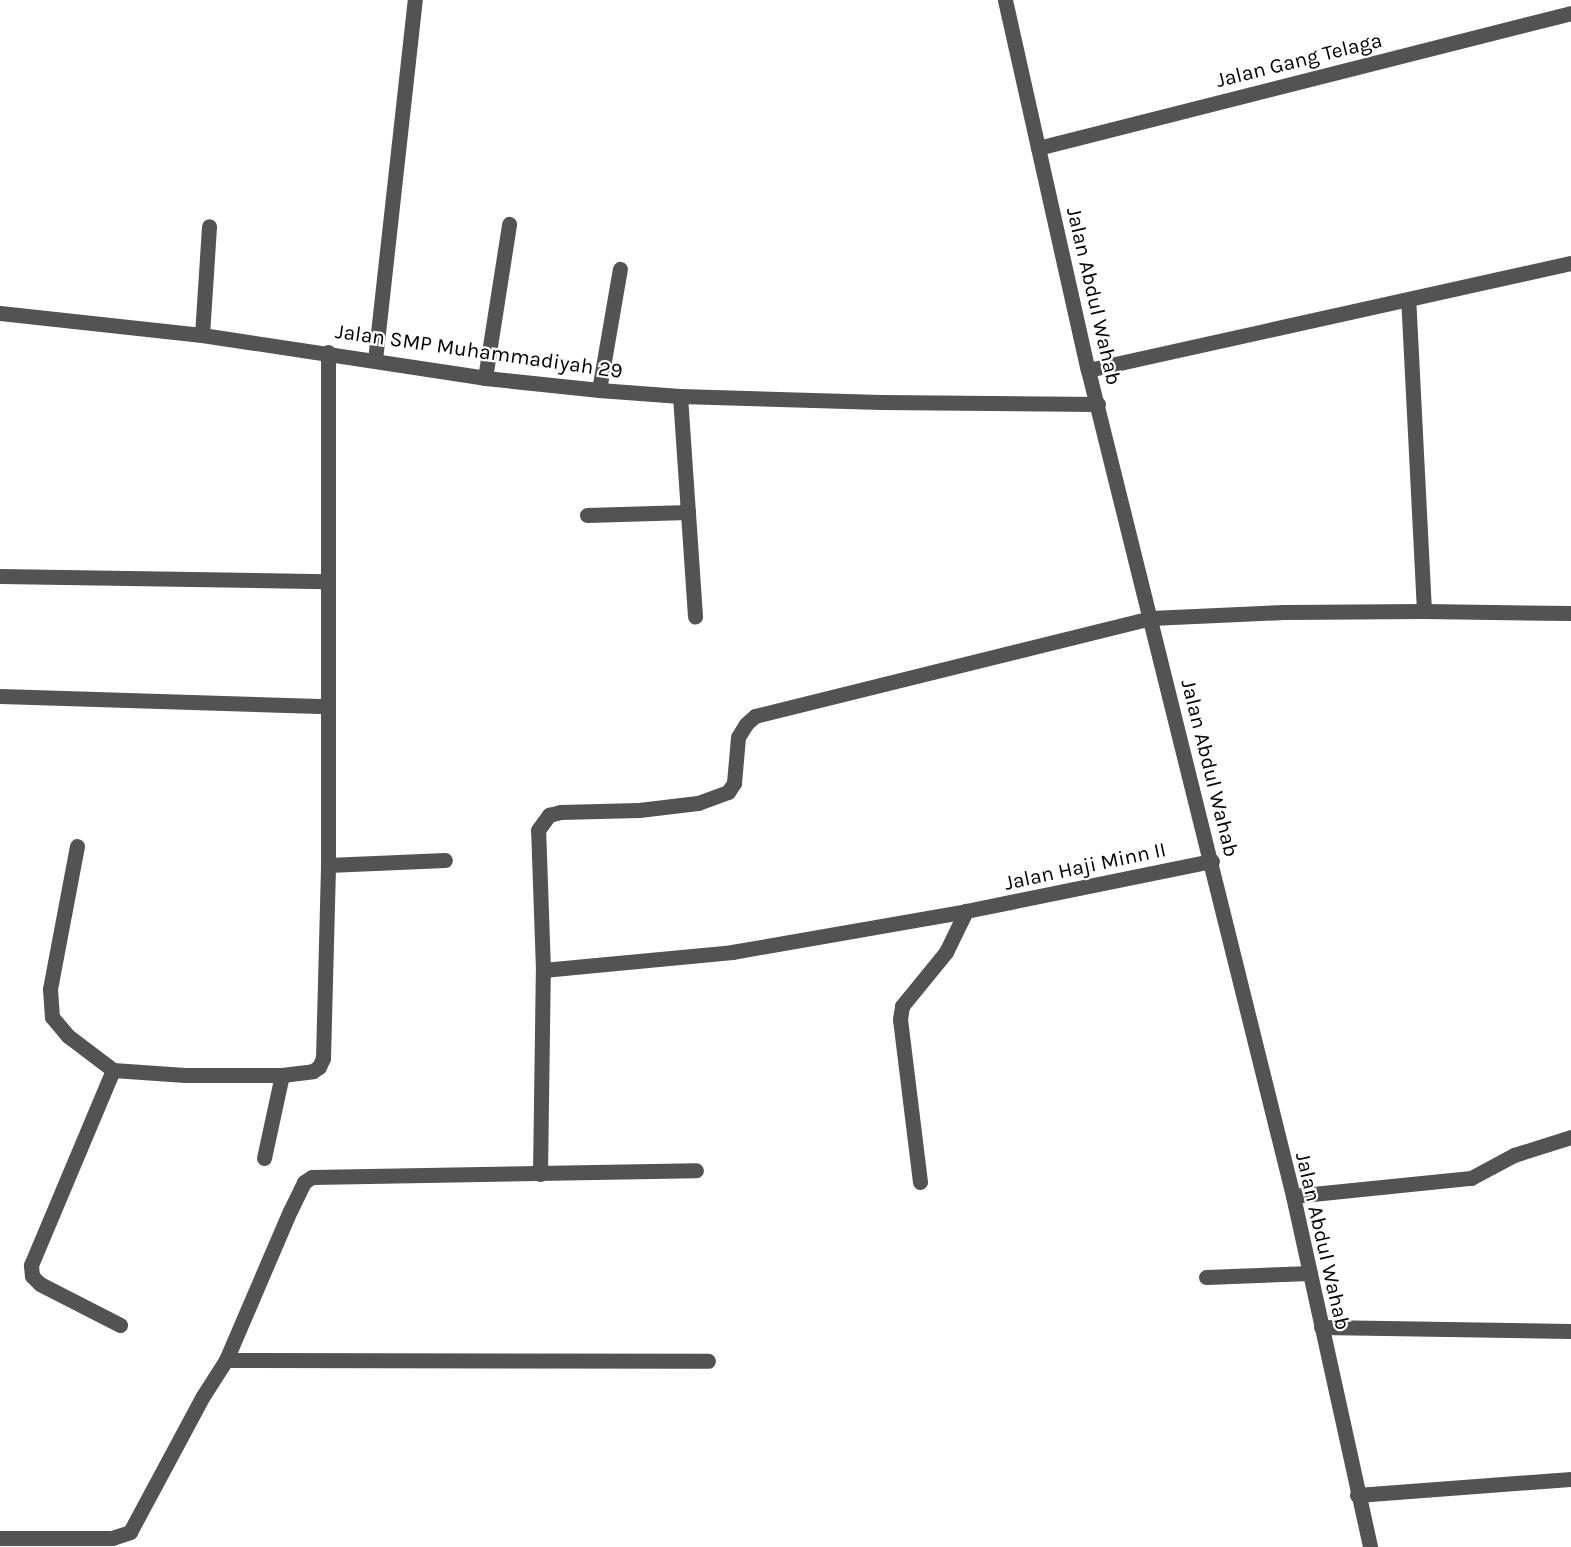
<!DOCTYPE html>
<style>
body{margin:0}
#map{position:relative;width:1571px;height:1547px;overflow:hidden;background:#fff;font-family:Karla,sans-serif}
div>[style]{position:absolute}
[style*='--x']{left:calc(var(--x)*1px);top:calc(var(--y)*1px);width:calc(var(--w)*1px);rotate:calc(var(--a)*1deg)}
.minor>*{height:15px;margin:-7.5px;padding:0 7.5px;transform-origin:7.5px;border-radius:7.5px;background:#535353}
span{translate:-50% -50%;white-space:nowrap;text-align:center;line-height:1.15;-webkit-text-stroke:4.5px #fff;paint-order:stroke}
.street-label{font-size:21px;color:#000}
</style>
<div id="map">
<div class="minor">
<i style="--x:1005;--y:0;--w:379;--a:77.4"></i>
<i style="--x:1088;--y:370;--w:851;--a:76.06"></i>
<i style="--x:1293;--y:1196;--w:359;--a:77.6"></i>
<i style="--x:1038;--y:148;--w:550;--a:-14.21"></i>
<i style="--x:0;--y:313;--w:203;--a:6.2"></i>
<i style="--x:202;--y:335;--w:286;--a:8.6"></i>
<i style="--x:485;--y:378;--w:115;--a:6"></i>
<i style="--x:599;--y:390;--w:81;--a:4.2"></i>
<i style="--x:680;--y:396;--w:201;--a:1.7"></i>
<i style="--x:881;--y:402;--w:217;--a:0.5"></i>
<i style="--x:202;--y:335;--w:109;--a:-86.3"></i>
<i style="--x:375;--y:360;--w:362;--a:-83.7"></i>
<i style="--x:1088;--y:370;--w:495;--a:-12.5"></i>
<i style="--x:485;--y:378;--w:156;--a:-81.1"></i>
<i style="--x:599;--y:390;--w:123;--a:-80.2"></i>
<i style="--x:680;--y:396;--w:221;--a:86.1"></i>
<i style="--x:587;--y:515;--w:101;--a:-1.7"></i>
<i style="--x:0;--y:576;--w:327;--a:0.9"></i>
<i style="--x:1424;--y:611;--w:147;--a:0.8"></i>
<i style="--x:0;--y:696;--w:327;--a:1.8"></i>
<i style="--x:77;--y:846;--w:146;--a:100.7"></i>
<i style="--x:50;--y:989;--w:28;--a:86"></i>
<i style="--x:52;--y:1017;--w:25;--a:50"></i>
<i style="--x:68;--y:1036;--w:56;--a:37.1"></i>
<i style="--x:113;--y:1070;--w:72;--a:4"></i>
<i style="--x:185;--y:1075;--w:97;--a:0"></i>
<i style="--x:282;--y:1075;--w:31;--a:-7"></i>
<i style="--x:313;--y:1071;--w:7;--a:-34"></i>
<i style="--x:319;--y:1067;--w:10;--a:-66"></i>
<i style="--x:323;--y:1058;--w:193;--a:-88.5"></i>
<i style="--x:328;--y:865;--w:513;--a:-90"></i>
<i style="--x:328;--y:865;--w:117;--a:-2.4"></i>
<i style="--x:543;--y:970;--w:190;--a:-5.4"></i>
<i style="--x:732;--y:952;--w:238;--a:-9.9"></i>
<i style="--x:966;--y:911;--w:251;--a:-11.5"></i>
<i style="--x:113;--y:1070;--w:212;--a:112.8"></i>
<i style="--x:31;--y:1265;--w:11;--a:85"></i>
<i style="--x:32;--y:1276;--w:11;--a:45"></i>
<i style="--x:40;--y:1284;--w:90;--a:27.1"></i>
<i style="--x:264;--y:1158;--w:85;--a:-77.8"></i>
<i style="--x:540;--y:1174;--w:204;--a:-89.2"></i>
<i style="--x:543;--y:970;--w:140;--a:-92"></i>
<i style="--x:538;--y:830;--w:19;--a:-54"></i>
<i style="--x:549;--y:815;--w:11;--a:-15"></i>
<i style="--x:560;--y:812;--w:79;--a:-1.5"></i>
<i style="--x:639;--y:810;--w:59;--a:-6.8"></i>
<i style="--x:698;--y:803;--w:32;--a:-20"></i>
<i style="--x:728;--y:792;--w:11;--a:-56"></i>
<i style="--x:734;--y:783;--w:46;--a:-85"></i>
<i style="--x:738;--y:737;--w:15;--a:-58"></i>
<i style="--x:746;--y:724;--w:12;--a:-42"></i>
<i style="--x:755;--y:716;--w:408;--a:-13.9"></i>
<i style="--x:1151;--y:618;--w:133;--a:-2.6"></i>
<i style="--x:1284;--y:612;--w:140;--a:-0.4"></i>
<i style="--x:1424;--y:611;--w:311;--a:-92.9"></i>
<i style="--x:920;--y:1182;--w:164;--a:-97"></i>
<i style="--x:900;--y:1019;--w:13;--a:-81"></i>
<i style="--x:902;--y:1006;--w:70;--a:-50.8"></i>
<i style="--x:946;--y:952;--w:46;--a:-64"></i>
<i style="--x:1293;--y:1196;--w:179;--a:-5.8"></i>
<i style="--x:1471;--y:1178;--w:49;--a:-28.1"></i>
<i style="--x:1514;--y:1155;--w:60;--a:-17.5"></i>
<i style="--x:1206;--y:1277;--w:104;--a:-2.2"></i>
<i style="--x:1321;--y:1327;--w:250;--a:0.9"></i>
<i style="--x:226;--y:1360;--w:162;--a:-66.8"></i>
<i style="--x:290;--y:1211;--w:32;--a:-64"></i>
<i style="--x:304;--y:1182;--w:9;--a:-32"></i>
<i style="--x:312;--y:1177;--w:384;--a:-1"></i>
<i style="--x:1357;--y:1495;--w:215;--a:-4.3"></i>
<i style="--x:0;--y:1538;--w:112;--a:0"></i>
<i style="--x:112;--y:1538;--w:19;--a:-18"></i>
<i style="--x:130;--y:1532;--w:154;--a:-61.8"></i>
<i style="--x:203;--y:1396;--w:43;--a:-57.4"></i>
<i style="--x:226;--y:1360;--w:482;--a:0.1"></i>
</div>
<div class="street-label">
<span style="left:1299px;top:60px;rotate:-14deg">Jalan Gang Telaga</span>
<span style="left:1094px;top:296px;rotate:77deg">Jalan Abdul Wahab</span>
<span style="left:479px;top:351px;rotate:8deg">Jalan SMP Muhammadiyah 29</span>
<span style="left:1210px;top:768px;rotate:76deg">Jalan Abdul Wahab</span>
<span style="left:1085px;top:866px;rotate:-12deg">Jalan Haji Minn II</span>
<span style="left:1323px;top:1241px;rotate:77deg">Jalan Abdul Wahab</span>
</div>
</div>
